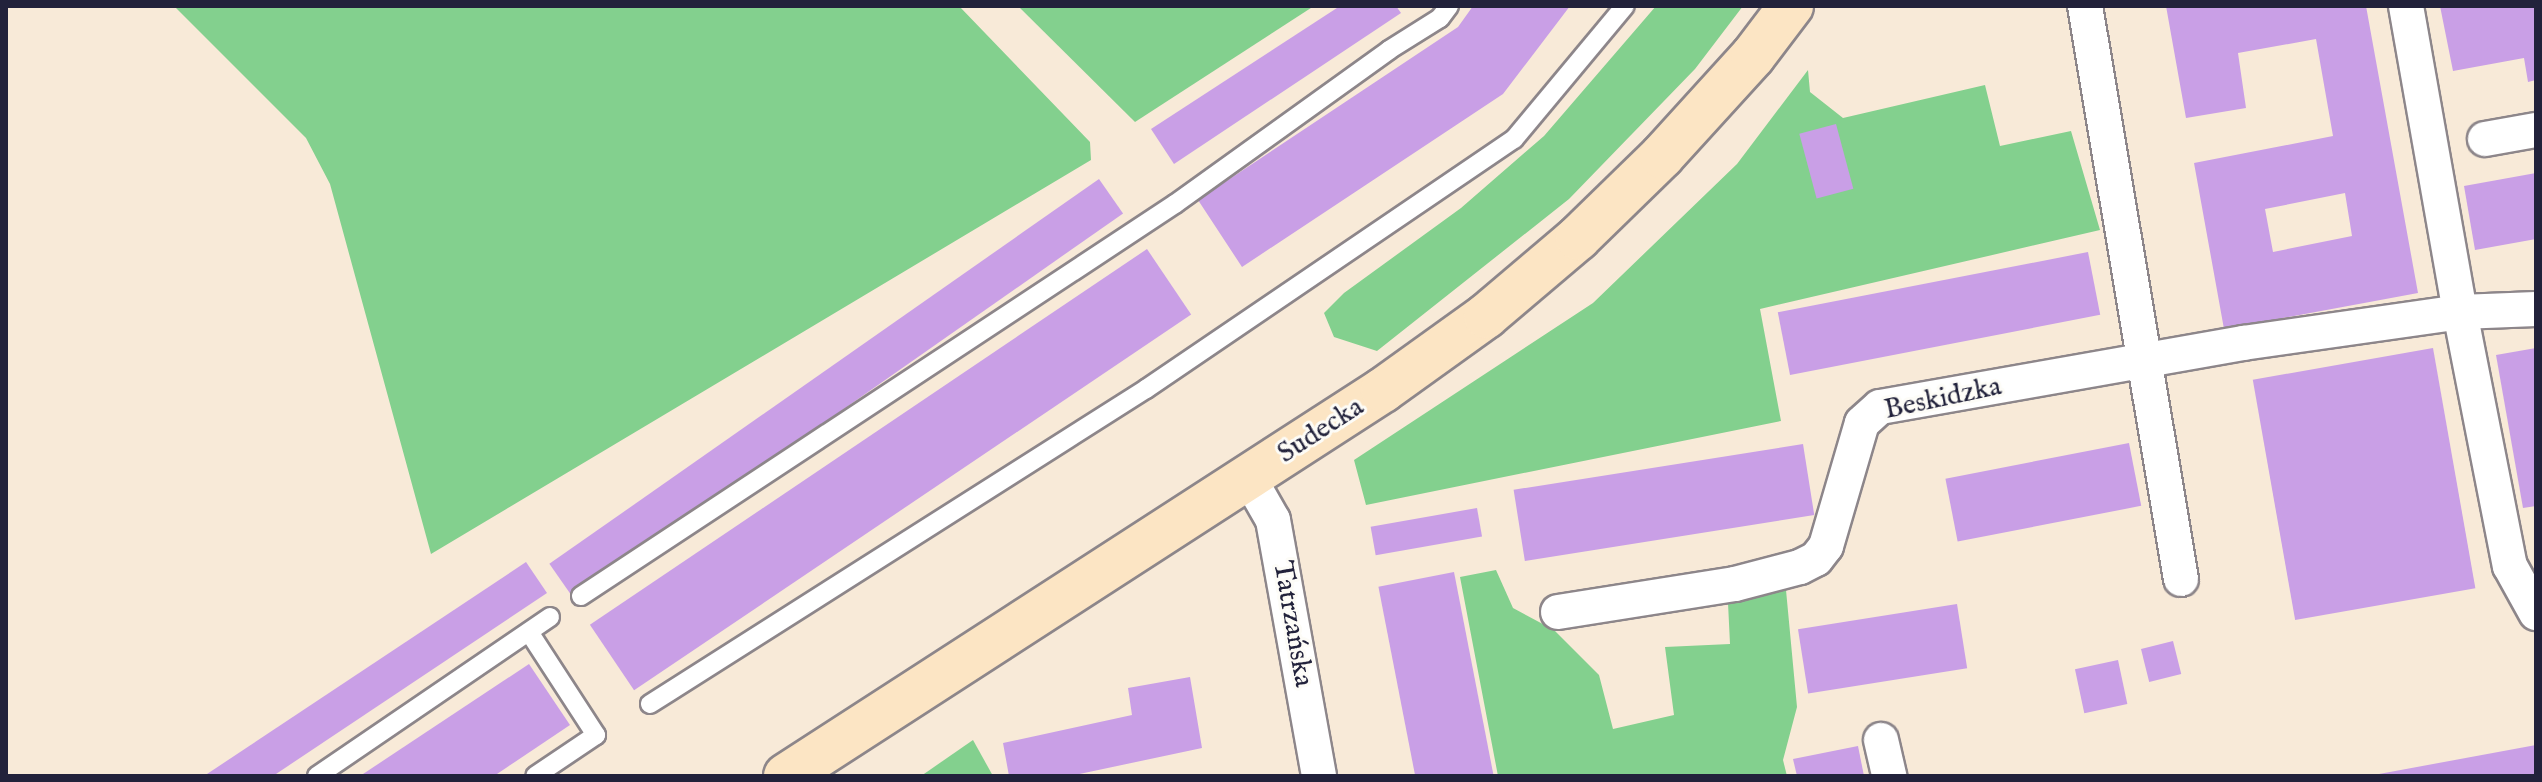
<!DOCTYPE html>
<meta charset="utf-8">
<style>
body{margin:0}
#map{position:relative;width:2542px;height:782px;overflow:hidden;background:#f8ead8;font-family:"IM FELL English",serif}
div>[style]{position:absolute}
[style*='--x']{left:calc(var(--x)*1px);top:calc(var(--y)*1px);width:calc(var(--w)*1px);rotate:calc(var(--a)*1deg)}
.green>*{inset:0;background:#83d08e}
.building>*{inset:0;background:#c99fe6;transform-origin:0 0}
.roads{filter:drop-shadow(2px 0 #8d868a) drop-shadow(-2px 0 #8d868a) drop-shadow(0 2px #8d868a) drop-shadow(0 -2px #8d868a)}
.lane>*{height:18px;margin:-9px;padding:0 9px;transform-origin:9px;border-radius:9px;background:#fff}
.street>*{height:34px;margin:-17px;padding:0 17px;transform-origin:17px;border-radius:17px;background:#fff}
.secondary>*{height:44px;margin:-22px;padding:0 22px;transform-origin:22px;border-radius:22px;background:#fce5c4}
span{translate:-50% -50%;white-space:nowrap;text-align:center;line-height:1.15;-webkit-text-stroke:6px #fdfcf7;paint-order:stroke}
.street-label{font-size:28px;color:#22223b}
.frame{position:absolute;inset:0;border:8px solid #22223b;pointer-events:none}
</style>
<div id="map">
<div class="green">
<i style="clip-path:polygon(174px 6px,959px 6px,1090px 142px,1091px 160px,431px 554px,330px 184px,306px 138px)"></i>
<i style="clip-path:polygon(1018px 6px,1314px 6px,1135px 122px)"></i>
<i style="clip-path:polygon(1656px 6px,1743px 6px,1695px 69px,1569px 199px,1377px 351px,1334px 337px,1324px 313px,1344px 293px,1461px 208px,1544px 136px)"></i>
<i style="clip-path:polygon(1808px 70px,1810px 92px,1843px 118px,1985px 85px,2000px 146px,2071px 131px,2100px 230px,1760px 309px,1781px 421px,1366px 505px,1354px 460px,1593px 303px,1737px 164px)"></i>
<i style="clip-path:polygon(1496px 570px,1513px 608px,1554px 630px,1599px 675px,1613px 729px,1674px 715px,1665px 647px,1730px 644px,1728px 603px,1786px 590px,1797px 707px,1783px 760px,1787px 776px,1498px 776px,1460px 577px)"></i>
<i style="clip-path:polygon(973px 740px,993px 776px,921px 776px)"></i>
</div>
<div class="building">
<i style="clip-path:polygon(1340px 6px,1396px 6px,1401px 13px,1174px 164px,1151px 129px)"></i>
<i style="clip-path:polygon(1473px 6px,1570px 6px,1503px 94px,1242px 267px,1198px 200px,1458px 27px)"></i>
<i style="clip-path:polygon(evenodd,2166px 6px,2366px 6px,2418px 293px,2224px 329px,2194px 163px,2333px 136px,2316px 39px,2238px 53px,2246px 108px,2186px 118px,2166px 6px,2345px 193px,2352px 236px,2273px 252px,2265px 209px,2345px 193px)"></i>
<i style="clip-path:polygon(2440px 6px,2536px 6px,2536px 80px,2528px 82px,2524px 58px,2453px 71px)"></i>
<i style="left:1836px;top:124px;width:67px;height:38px;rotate:75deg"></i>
<i style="clip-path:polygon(2536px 173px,2536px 239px,2475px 250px,2464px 186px)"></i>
<i style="left:1099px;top:179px;width:42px;height:671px;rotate:55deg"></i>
<i style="left:1147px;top:249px;width:79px;height:672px;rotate:56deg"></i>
<i style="left:2088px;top:252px;width:64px;height:316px;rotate:79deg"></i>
<i style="left:2433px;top:348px;width:244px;height:183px;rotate:80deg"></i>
<i style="clip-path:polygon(2536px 348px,2536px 506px,2523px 508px,2496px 355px)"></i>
<i style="left:2129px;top:443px;width:64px;height:187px;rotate:79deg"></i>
<i style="left:1803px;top:444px;width:72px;height:293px;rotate:81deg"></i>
<i style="left:1477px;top:508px;width:29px;height:108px;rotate:80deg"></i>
<i style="clip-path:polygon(526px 562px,547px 593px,273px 776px,204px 776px)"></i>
<i style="left:1454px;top:572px;width:208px;height:77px;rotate:79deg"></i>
<i style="left:1957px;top:604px;width:65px;height:161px;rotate:81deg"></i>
<i style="left:2173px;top:641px;width:34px;height:33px;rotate:76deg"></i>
<i style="left:2118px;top:660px;width:45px;height:44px;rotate:78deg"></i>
<i style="clip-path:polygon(529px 664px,570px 725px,494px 776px,360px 776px)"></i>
<i style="clip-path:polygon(1190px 677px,1202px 748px,1070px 776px,1009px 776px,1003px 743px,1132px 715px,1128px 688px)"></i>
<i style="clip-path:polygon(2536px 745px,2536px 776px,2379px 776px,2379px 774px)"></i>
<i style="clip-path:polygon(1858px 746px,1864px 776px,1797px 776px,1793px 759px)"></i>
</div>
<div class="roads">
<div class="lane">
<i style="--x:581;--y:596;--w:712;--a:-33.42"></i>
<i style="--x:1175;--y:204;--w:264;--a:-35.7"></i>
<i style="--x:1389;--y:50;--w:60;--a:-32.1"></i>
<i style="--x:1440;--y:18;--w:15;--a:-53"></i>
<i style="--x:529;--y:632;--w:123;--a:57"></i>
<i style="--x:596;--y:735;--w:73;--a:146.1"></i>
<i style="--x:650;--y:704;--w:588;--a:-32.42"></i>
<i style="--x:1146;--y:389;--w:445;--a:-34.2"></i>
<i style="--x:1514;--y:139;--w:173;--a:-50.2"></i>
<i style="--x:317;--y:776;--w:282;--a:-34.3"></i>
</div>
<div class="street">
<i style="--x:2085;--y:6;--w:581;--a:80.49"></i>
<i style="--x:2406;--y:6;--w:311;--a:80"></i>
<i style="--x:2460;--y:312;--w:259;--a:78.9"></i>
<i style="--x:2510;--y:566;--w:54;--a:61"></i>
<i style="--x:2485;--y:139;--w:52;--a:-10"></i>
<i style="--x:1249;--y:478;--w:48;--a:60.3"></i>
<i style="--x:1273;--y:520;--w:260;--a:79.8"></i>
<i style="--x:1558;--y:612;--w:179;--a:-9"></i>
<i style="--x:1735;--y:584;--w:67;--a:-14.7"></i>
<i style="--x:1800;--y:567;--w:18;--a:-27"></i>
<i style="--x:1816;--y:559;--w:16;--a:-52"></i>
<i style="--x:1826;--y:546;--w:128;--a:-73.7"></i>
<i style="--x:1862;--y:423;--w:24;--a:-42"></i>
<i style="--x:1880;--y:407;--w:369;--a:-10"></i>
<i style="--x:2243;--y:343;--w:219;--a:-8.1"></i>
<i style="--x:2460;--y:312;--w:76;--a:-2.3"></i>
<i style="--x:1881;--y:740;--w:37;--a:77"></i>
</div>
<div class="secondary">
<i style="--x:786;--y:776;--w:711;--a:-32.89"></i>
<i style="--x:1383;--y:390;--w:127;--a:-35.7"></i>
<i style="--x:1486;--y:316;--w:121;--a:-40.3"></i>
<i style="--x:1578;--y:238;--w:117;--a:-44.3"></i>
<i style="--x:1662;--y:156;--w:135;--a:-47.7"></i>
<i style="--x:1753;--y:56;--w:63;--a:-52.8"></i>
</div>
</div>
<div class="street-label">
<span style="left:1943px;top:399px;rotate:-12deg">Beskidzka</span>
<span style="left:1321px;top:431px;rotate:-33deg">Sudecka</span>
<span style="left:1292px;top:624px;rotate:80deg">Tatrzańska</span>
</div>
<div class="frame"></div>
</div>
